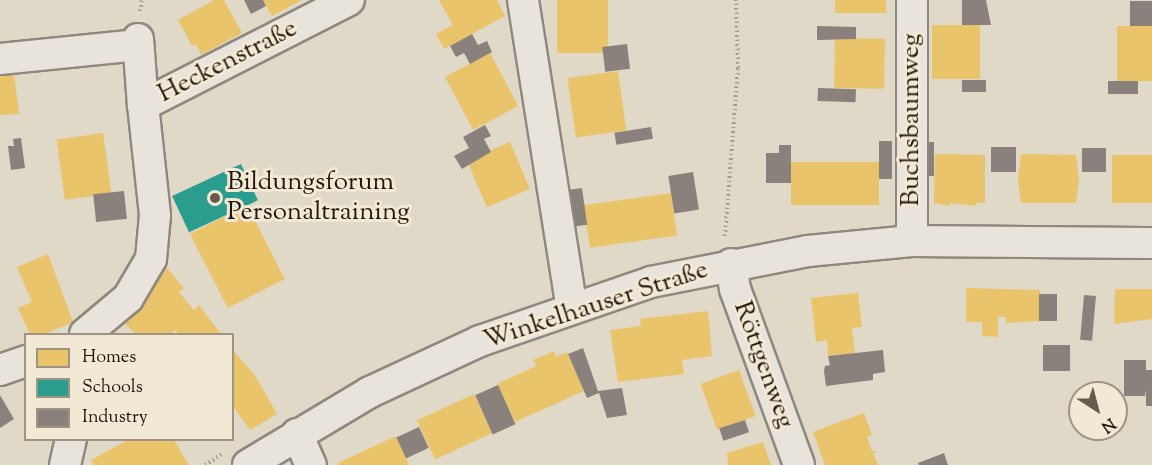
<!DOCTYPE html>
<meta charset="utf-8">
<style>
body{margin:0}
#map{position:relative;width:1152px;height:465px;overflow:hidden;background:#e0d9c8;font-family:"Sorts Mill Goudy",serif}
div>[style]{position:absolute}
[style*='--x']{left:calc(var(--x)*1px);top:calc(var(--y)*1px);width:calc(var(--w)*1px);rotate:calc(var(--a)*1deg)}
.homes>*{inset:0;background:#e9c46a;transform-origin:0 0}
.schools>*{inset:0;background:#2a9d8f;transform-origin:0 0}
.industry>*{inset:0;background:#8a817c;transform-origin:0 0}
.path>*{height:4px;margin-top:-2px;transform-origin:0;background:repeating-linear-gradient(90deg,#a19d96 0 1.5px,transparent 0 4.5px)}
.roads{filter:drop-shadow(2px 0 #8e887e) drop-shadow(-2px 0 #8e887e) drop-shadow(0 2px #8e887e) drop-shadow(0 -2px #8e887e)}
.minor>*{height:30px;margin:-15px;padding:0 15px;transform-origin:15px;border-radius:15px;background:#e8e3db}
.dots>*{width:16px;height:16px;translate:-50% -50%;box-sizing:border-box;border:3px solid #f2e9d5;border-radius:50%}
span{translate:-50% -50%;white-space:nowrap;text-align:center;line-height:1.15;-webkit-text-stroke:6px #f2e9d5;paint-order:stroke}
.street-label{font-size:26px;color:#23150a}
.poi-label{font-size:26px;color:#23150a}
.left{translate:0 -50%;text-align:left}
.legend{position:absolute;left:24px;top:333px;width:210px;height:108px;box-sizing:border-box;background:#f2e9d5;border:2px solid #9f9484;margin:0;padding:8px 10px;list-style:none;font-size:18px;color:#23150a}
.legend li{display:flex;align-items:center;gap:12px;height:30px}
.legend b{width:30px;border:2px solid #9f9484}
.north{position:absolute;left:1068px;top:381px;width:60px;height:60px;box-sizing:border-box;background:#f2e9d5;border:2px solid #9f9484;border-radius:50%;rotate:144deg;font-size:16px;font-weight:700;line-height:24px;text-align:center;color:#23150a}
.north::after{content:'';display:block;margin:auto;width:21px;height:27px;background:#655a4c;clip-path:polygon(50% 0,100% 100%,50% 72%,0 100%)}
</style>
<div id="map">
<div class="homes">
<i style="clip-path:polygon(214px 0,224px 0,242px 33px,201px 55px,196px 44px,192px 46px,178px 20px)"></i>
<i style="clip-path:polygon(263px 0,302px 0,272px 16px)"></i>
<i style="clip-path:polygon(439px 0,497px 0,505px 16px,444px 49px,436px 34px,453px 25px)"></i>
<i style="left:557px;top:0;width:51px;height:53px"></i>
<i style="left:835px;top:0;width:51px;height:13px"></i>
<i style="left:932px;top:25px;width:48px;height:54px"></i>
<i style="left:1117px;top:26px;width:35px;height:55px"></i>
<i style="left:835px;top:38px;width:50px;height:50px;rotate:1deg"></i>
<i style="left:490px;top:53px;width:60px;height:51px;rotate:62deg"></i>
<i style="left:618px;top:71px;width:60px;height:51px;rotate:82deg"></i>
<i style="clip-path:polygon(14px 73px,19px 114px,0 115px,0 74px)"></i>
<i style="left:103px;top:133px;width:61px;height:47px;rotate:82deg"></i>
<i style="left:510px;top:142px;width:51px;height:47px;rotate:67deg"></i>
<i style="clip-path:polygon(935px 154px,985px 155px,985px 203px,976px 203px,976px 206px,950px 203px,950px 206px,934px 203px)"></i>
<i style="clip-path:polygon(1021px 154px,1076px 155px,1079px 180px,1076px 203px,1021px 203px,1018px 180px)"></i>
<i style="left:1112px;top:155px;width:40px;height:48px"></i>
<i style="left:791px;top:162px;width:88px;height:43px"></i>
<i style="left:671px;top:193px;width:43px;height:88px;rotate:82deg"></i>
<i style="left:247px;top:205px;width:83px;height:64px;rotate:63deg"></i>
<i style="clip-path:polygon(48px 254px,73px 322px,45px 334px,30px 334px,18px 308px,32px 302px,17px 267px)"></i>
<i style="clip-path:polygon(167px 268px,184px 288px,179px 292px,194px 310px,199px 305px,221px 334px,179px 334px,175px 330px,171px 334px,136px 334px,120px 320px)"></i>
<i style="clip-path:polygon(966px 288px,1040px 290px,1039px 321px,1006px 323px,1006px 317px,998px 317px,998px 337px,982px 336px,982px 322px,966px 322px)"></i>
<i style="clip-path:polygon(1115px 289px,1152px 289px,1152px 319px,1114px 324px)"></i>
<i style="clip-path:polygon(858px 293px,862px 327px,852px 328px,855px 353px,828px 356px,827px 340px,816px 342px,811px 298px)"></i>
<i style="clip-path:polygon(708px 311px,712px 356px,682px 360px,684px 374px,618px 382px,610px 330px,641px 326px,640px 319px)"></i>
<i style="clip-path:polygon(232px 349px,256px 377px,277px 414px,250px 430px,232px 405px)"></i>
<i style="clip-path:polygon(554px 351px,556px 357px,567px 352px,584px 391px,515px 422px,497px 384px,536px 366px,533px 360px)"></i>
<i style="left:739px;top:370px;width:49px;height:41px;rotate:70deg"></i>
<i style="left:474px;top:394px;width:43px;height:63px;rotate:65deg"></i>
<i style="clip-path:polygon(864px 413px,872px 435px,867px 437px,872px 451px,878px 451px,873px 453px,878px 465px,825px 465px,813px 432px)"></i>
<i style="clip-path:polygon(396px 436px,409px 465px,339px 465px,338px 463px)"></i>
<i style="clip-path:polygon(128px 440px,174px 440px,189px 465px,94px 465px,91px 460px)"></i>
<i style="clip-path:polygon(763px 442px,771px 465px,728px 465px,727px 453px)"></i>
</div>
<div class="schools">
<i style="left:241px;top:164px;width:40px;height:76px;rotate:65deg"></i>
</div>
<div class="industry">
<i style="clip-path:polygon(244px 0,263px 0,266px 6px,251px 14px)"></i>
<i style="clip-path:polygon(962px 0,986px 0,991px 25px,962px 25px)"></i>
<i style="left:1130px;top:1px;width:22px;height:25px"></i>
<i style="clip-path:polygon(817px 26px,856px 27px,856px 39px,817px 40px)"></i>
<i style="clip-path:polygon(472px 34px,478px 45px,487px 41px,492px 52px,470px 64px,464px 53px,456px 57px,450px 46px)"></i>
<i style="left:627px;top:44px;width:25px;height:25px;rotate:83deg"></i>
<i style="left:962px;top:80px;width:24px;height:12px"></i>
<i style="left:1108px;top:81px;width:30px;height:13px"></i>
<i style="left:818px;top:88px;width:38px;height:13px;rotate:2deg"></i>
<i style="clip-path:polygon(485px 125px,491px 136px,484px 139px,491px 152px,462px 169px,454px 156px,469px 148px,463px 137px)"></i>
<i style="left:651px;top:127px;width:12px;height:37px;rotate:81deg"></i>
<i style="clip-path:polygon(21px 138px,25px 168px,11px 170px,8px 146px,14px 146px,13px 139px)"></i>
<i style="left:879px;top:141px;width:13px;height:38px"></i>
<i style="left:922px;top:142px;width:12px;height:34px"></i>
<i style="clip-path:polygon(779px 145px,791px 145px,791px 183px,766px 183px,766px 153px,779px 153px)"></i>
<i style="left:991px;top:147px;width:25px;height:25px"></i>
<i style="left:1082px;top:148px;width:24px;height:24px"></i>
<i style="left:693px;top:172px;width:38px;height:25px;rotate:81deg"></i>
<i style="left:582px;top:188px;width:37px;height:13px;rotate:82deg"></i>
<i style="left:124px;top:191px;width:28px;height:31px;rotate:84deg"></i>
<i style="left:1039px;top:294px;width:18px;height:27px"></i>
<i style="left:1084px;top:295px;width:12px;height:45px;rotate:5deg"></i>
<i style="left:1043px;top:345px;width:27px;height:26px"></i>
<i style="clip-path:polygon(583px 348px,598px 391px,622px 388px,627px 415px,607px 418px,599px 393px,587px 398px,568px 354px)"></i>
<i style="clip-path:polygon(883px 350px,885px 372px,873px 374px,873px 380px,826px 386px,824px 371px,825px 366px,830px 365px,828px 356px)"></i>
<i style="clip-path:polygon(1124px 360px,1146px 360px,1146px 370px,1152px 370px,1152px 406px,1146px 406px,1146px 390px,1145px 396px,1124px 396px)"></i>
<i style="left:498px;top:385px;width:43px;height:25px;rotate:66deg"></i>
<i style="clip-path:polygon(0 395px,14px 419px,0 428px)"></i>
<i style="left:745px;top:420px;width:13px;height:27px;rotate:72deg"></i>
<i style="left:419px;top:427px;width:23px;height:25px;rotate:65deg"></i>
<i style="clip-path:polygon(944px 453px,948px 465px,919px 465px,918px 463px)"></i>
</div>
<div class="path">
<i style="--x:140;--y:11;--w:11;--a:-80"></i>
<i style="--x:725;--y:236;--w:169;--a:-85.6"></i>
<i style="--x:738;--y:68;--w:68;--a:-91.7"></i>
<i style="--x:205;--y:465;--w:20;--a:-33"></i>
</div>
<div class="roads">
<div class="minor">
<i style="--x:523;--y:0;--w:312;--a:81"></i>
<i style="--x:138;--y:39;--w:66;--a:85.7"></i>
<i style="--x:0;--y:59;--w:139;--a:-5.8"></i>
<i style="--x:912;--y:241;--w:241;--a:-90"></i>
<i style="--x:731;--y:264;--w:25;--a:81"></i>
<i style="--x:735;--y:289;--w:187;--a:70"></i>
<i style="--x:85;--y:334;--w:56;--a:-39.9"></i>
<i style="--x:128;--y:298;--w:45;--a:-59.5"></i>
<i style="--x:151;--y:259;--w:44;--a:-84.8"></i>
<i style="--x:155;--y:215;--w:111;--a:-96.2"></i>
<i style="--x:143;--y:105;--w:231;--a:-27"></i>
<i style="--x:0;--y:370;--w:28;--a:-19"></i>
<i style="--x:297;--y:434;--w:34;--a:66"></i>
<i style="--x:65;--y:465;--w:26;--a:-77"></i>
<i style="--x:248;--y:465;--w:142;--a:-30.9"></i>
<i style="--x:370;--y:392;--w:121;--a:-24.9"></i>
<i style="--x:480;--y:341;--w:181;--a:-19"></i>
<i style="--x:651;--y:282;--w:160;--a:-11.2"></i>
<i style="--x:808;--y:251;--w:104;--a:-5.5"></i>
<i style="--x:912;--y:241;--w:240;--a:0.5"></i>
</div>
</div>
<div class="dots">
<i style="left:215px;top:198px;background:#655a4c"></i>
</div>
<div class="street-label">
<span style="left:228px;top:62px;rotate:-27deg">Heckenstraße</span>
<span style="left:912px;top:120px;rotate:-90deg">Buchsbaumweg</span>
<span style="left:596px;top:306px;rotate:-18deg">Winkelhauser Straße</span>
<span style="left:763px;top:365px;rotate:70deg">Röttgenweg</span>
</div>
<div class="poi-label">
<span class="left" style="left:227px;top:198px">Bildungsforum<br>Personaltraining</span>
</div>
<ul class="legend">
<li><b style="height:16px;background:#e9c46a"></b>Homes</li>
<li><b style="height:16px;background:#2a9d8f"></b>Schools</li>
<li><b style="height:16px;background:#8a817c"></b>Industry</li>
</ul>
<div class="north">N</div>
</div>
